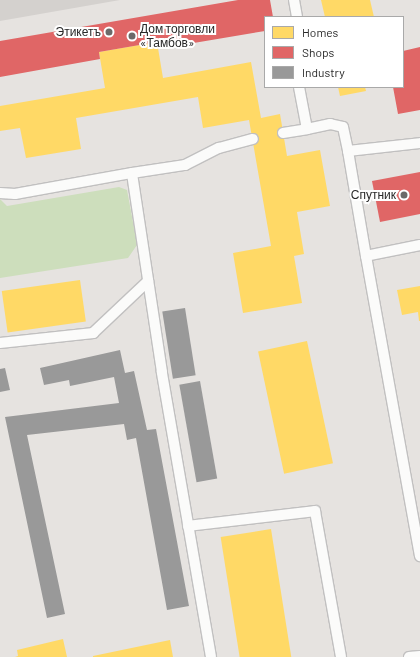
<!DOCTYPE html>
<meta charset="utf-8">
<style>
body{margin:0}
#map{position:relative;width:420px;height:657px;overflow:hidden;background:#e6e3e0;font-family:Barlow,sans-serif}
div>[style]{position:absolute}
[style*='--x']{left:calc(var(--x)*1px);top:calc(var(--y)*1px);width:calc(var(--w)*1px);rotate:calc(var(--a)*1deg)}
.green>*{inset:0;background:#cddebc}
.plaza>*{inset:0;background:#d4d1ce}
.homes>*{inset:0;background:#ffd966;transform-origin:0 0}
.shops>*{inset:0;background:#e06666}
.industry>*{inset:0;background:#999;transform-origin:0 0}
.roads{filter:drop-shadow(1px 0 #c1c0c0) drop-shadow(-1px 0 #c1c0c0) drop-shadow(0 1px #c1c0c0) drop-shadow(0 -1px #c1c0c0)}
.service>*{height:10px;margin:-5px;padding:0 5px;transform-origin:5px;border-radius:5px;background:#fbfbfa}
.dots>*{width:11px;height:11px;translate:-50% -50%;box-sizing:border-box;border:2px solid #fff;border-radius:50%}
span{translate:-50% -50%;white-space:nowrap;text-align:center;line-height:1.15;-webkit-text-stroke:4px #fff;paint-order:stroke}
.poi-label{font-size:12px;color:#292929}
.left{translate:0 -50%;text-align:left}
.right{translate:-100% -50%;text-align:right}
.legend{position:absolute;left:264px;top:16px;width:140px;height:72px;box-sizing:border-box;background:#fff;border:1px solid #a9a9a9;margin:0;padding:5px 7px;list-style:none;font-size:12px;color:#292929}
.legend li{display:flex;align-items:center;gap:8px;height:20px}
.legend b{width:20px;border:1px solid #a9a9a9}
</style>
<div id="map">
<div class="green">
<i style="clip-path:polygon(119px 187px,127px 190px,136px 238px,137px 245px,128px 258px,0 278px,0 199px,7px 206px)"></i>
</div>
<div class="plaza">
<i style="clip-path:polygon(0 0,120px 0,0 21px)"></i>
</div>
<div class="homes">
<i style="clip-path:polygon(321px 0,370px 0,374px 17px,325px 17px)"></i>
<i style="clip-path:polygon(157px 42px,163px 78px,251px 62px,261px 118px,280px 114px,287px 156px,320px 150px,330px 206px,297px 212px,304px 254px,294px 256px,302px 303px,243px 313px,233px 253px,271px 246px,249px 120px,203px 128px,198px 97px,76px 118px,81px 149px,26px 158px,20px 128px,0 131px,0 106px,105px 88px,99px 52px)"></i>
<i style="clip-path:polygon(338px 87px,365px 87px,366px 91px,340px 96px)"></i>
<i style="left:80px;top:280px;width:42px;height:79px;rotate:82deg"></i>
<i style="clip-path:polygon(420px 286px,420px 321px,419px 321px,418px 312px,402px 315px,397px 290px)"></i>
<i style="left:307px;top:341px;width:125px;height:50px;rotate:78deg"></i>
<i style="left:271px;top:529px;width:130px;height:51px;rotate:81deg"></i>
<i style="clip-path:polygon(63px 639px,67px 657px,15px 657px,18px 656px,17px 650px)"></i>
<i style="clip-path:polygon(170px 640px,173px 657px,93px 657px,93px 656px)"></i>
</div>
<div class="shops">
<i style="clip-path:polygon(238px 0,270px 0,273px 17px,265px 17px,265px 31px,158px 49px,157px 42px,99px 52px,100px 59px,0 77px,0 41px)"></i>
<i style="clip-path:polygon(420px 47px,420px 110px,398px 114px,393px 87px,403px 87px,403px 51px)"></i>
<i style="clip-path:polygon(420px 172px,420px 214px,380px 222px,372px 181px)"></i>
</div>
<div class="industry">
<i style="left:185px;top:308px;width:68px;height:23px;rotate:81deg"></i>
<i style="clip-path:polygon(120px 350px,125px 373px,134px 371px,147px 430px,156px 429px,189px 606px,167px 610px,136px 438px,127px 440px,124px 424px,27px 435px,65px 614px,47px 618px,5px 417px,119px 403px,114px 377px,70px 386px,69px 380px,44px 385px,40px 368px)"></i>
<i style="clip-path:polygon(5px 368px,10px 390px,0 392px,0 369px)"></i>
<i style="left:200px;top:381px;width:99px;height:21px;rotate:80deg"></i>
</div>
<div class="roads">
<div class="service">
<i style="--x:294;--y:0;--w:17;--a:80"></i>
<i style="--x:307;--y:129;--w:24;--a:-12"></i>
<i style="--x:330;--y:124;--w:13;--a:13"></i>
<i style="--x:343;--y:127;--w:25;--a:78"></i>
<i style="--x:348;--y:151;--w:72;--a:-6.3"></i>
<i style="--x:283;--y:133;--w:24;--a:-9"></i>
<i style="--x:307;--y:129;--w:43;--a:-100.8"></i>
<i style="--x:348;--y:151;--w:107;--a:80.3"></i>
<i style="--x:0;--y:193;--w:15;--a:4"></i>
<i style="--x:15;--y:194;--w:119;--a:-10.2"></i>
<i style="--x:420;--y:245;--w:55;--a:168.5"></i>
<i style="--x:366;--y:256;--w:305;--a:79.8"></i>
<i style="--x:0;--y:343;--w:94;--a:-6.1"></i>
<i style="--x:93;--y:333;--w:76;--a:-43.4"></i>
<i style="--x:188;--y:526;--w:128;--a:-6.7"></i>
<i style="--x:315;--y:511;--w:148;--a:79.9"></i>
<i style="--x:211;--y:657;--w:289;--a:-99.8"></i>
<i style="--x:162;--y:372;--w:201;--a:-98.6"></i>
<i style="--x:132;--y:173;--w:54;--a:-8.6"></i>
<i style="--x:185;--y:165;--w:38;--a:-27"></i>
<i style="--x:219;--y:148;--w:35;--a:-15"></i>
<i style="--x:409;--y:657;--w:11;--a:-5"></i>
</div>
</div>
<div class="dots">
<i style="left:109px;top:32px;background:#6b6a69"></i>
<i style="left:132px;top:36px;background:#6b6a69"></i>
<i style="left:404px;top:195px;background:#6b6a69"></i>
</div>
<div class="poi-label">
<span class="left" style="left:140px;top:36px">Дом торговли<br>«Тамбов»</span>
<span class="right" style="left:101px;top:32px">Этикетъ</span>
<span class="right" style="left:396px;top:195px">Спутник</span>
</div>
<ul class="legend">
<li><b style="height:11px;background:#ffd966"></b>Homes</li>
<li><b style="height:11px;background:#e06666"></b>Shops</li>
<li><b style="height:11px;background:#999"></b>Industry</li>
</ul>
</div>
